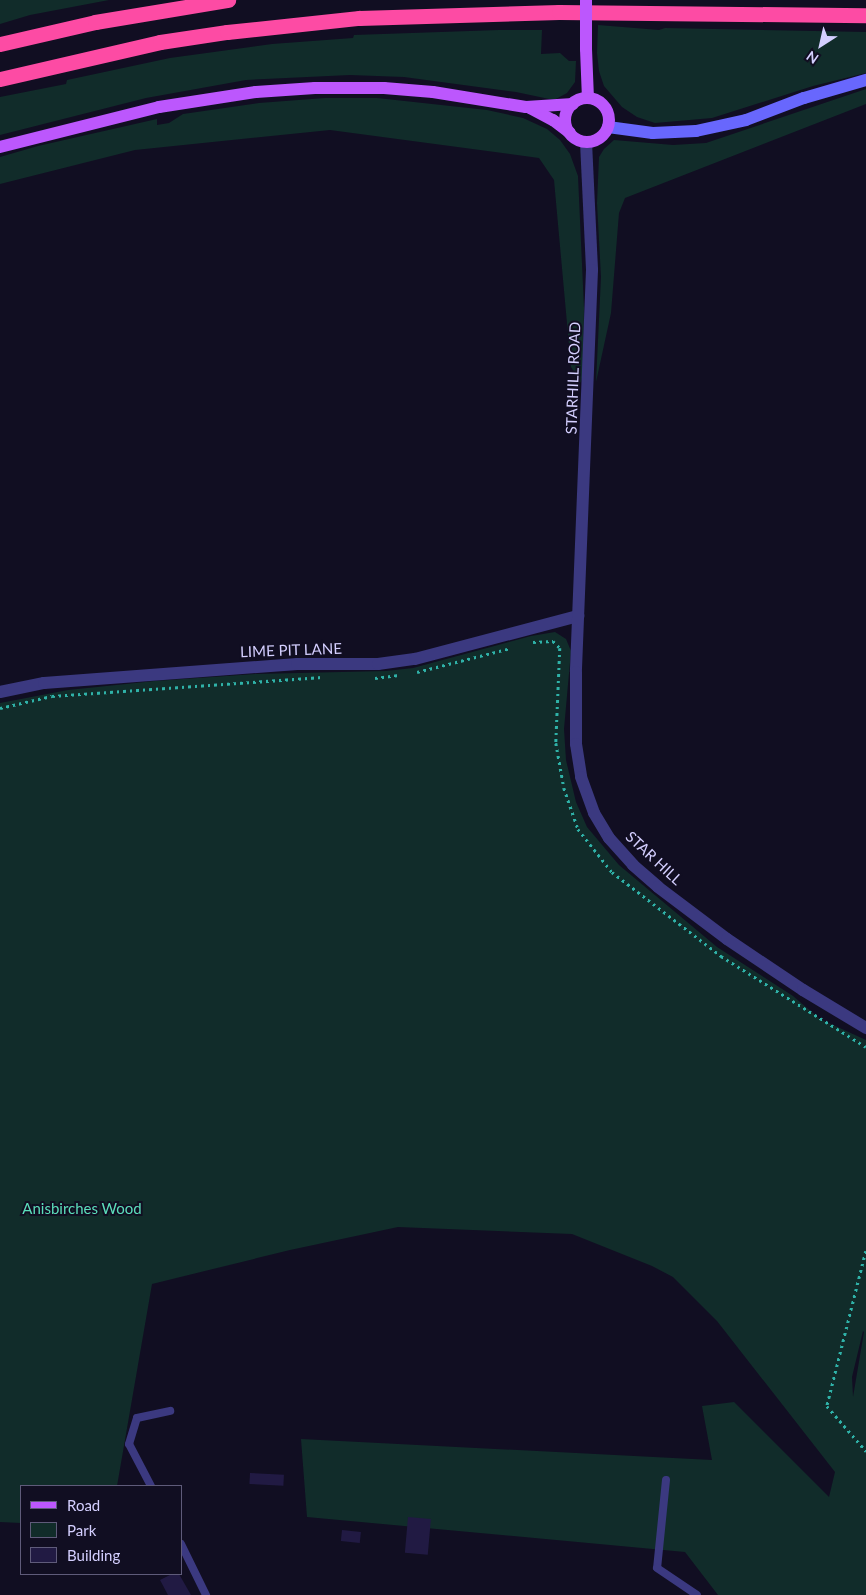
<!DOCTYPE html>
<style>
body{margin:0}
#map{position:relative;width:866px;height:1595px;overflow:hidden;background:#110e22;font-family:Lato,sans-serif}
div>[style]{position:absolute}
[style*='--x']{left:calc(var(--x)*1px);top:calc(var(--y)*1px);width:calc(var(--w)*1px);rotate:calc(var(--a)*1deg)}
.green>*{inset:0;background:#112c2a}
.building>*{inset:0;background:#211a43;transform-origin:0 0}
.path>*{height:2.5px;margin-top:-1.25px;transform-origin:0;background:repeating-linear-gradient(90deg,#2fb2a8 0 2.5px,transparent 0 6.5px)}
.service>*{height:8px;margin:-4px;padding:0 4px;transform-origin:4px;border-radius:4px;background:#3b3980}
.minor>*{height:12px;margin:-6px;padding:0 6px;transform-origin:6px;border-radius:6px;background:#3b3980}
.tertiary>*{height:12px;margin:-6px;padding:0 6px;transform-origin:6px;border-radius:6px;background:#3b3980}
.secondary>*{height:12px;margin:-6px;padding:0 6px;transform-origin:6px;border-radius:6px;background:#6867fd}
.primary>*{height:12px;margin:-6px;padding:0 6px;transform-origin:6px;border-radius:6px;background:#bc57fd}
.primary>.ring{margin:-6px;padding:0;box-sizing:content-box;background:none;border:12px solid #bc57fd;border-radius:50%}
.motorway>*{height:15px;margin:-7.5px;padding:0 7.5px;transform-origin:7.5px;border-radius:7.5px;background:#fd4ba4}
.primary-bridge>*{height:12px;margin:-6px;padding:0 6px;transform-origin:6px;border-radius:6px;background:#bc57fd}
span{translate:-50% -50%;white-space:nowrap;text-align:center;line-height:1.15;-webkit-text-stroke:4px #110e22;paint-order:stroke}
.street-label{font-size:15px;color:#d4cfff}
.park-label{font-size:15px;color:#5cdebb}
.legend{position:absolute;left:20px;top:1485px;width:162px;height:90px;box-sizing:border-box;background:#110e22;border:1px solid #5f5b7a;margin:0;padding:6px 9px;list-style:none;font-size:15px;color:#d4cfff}
.legend li{display:flex;align-items:center;gap:10px;height:25px}
.legend b{width:25px;border:1px solid #5f5b7a}
.north{position:absolute;left:796px;top:20px;width:50px;height:50px;-webkit-text-stroke:4px #110e22;paint-order:stroke;rotate:215deg;font-size:14px;font-weight:700;line-height:20px;text-align:center;color:#d4cfff}
.north::after{content:'';display:block;margin:auto;width:18px;height:22px;background:#d4cfff;clip-path:polygon(50% 0,100% 100%,50% 72%,0 100%)}
</style>
<div id="map">
<div class="green">
<i style="clip-path:polygon(0 0,109px 0,30px 15px,0 24px)"></i>
<i style="clip-path:polygon(598px 25px,659px 30px,665px 28px,866px 32px,866px 73px,813px 86px,712px 118px,655px 123px,637px 117px,622px 107px,604px 86px,599px 71px,597px 53px)"></i>
<i style="clip-path:polygon(499px 30px,542px 30px,541px 54px,560px 53px,569px 61px,576px 61px,575px 82px,567px 93px,554px 100px,516px 92px,404px 77px,350px 75px,246px 80px,146px 98px,0 135px,0 97px,66px 84px,67px 80px,170px 58px,272px 44px,353px 38px,354px 35px)"></i>
<i style="clip-path:polygon(866px 89px,866px 104px,625px 198px,619px 213px,611px 313px,596px 382px,601px 277px,597px 203px,599px 157px,604px 149px,614px 140px,673px 145px,706px 143px)"></i>
<i style="clip-path:polygon(325px 98px,377px 98px,487px 110px,523px 118px,547px 129px,560px 140px,570px 154px,578px 176px,584px 308px,583px 372px,581px 383px,571px 367px,554px 180px,539px 158px,330px 130px,135px 150px,0 184px,0 157px,38px 146px,157px 119px,157px 125px,169px 123px,183px 114px,259px 103px)"></i>
<i style="clip-path:polygon(evenodd,555px 632px,566px 639px,571px 651px,564px 729px,566px 760px,576px 802px,587px 827px,619px 865px,717px 947px,793px 996px,820px 1019px,866px 1040px,866px 1595px,718px 1595px,685px 1552px,307px 1517px,301px 1439px,712px 1460px,702px 1406px,734px 1402px,829px 1497px,835px 1472px,717px 1321px,673px 1277px,652px 1266px,572px 1234px,398px 1227px,290px 1250px,152px 1284px,117px 1486px,21px 1486px,21px 1523px,0 1522px,0 703px,68px 690px,155px 681px,255px 674px,386px 671px,413px 668px,531px 636px,555px 632px,863px 1331px,864px 1332px,853px 1397px,852px 1377px,863px 1331px)"></i>
</div>
<div class="building">
<i style="left:250px;top:1473px;width:34px;height:11px;rotate:3deg"></i>
<i style="left:408px;top:1517px;width:23px;height:36px;rotate:5deg"></i>
<i style="left:342px;top:1530px;width:19px;height:11px;rotate:6deg"></i>
<i style="clip-path:polygon(172px 1574px,179px 1574px,191px 1595px,168px 1595px,160px 1580px)"></i>
</div>
<div class="path">
<i style="--x:533;--y:642;--w:20;--a:-3"></i>
<i style="--x:553;--y:641;--w:10;--a:45"></i>
<i style="--x:560;--y:648;--w:95;--a:92.4"></i>
<i style="--x:556;--y:743;--w:46;--a:79.9"></i>
<i style="--x:564;--y:788;--w:43;--a:71.1"></i>
<i style="--x:578;--y:829;--w:55;--a:51.7"></i>
<i style="--x:612;--y:872;--w:138;--a:37.6"></i>
<i style="--x:721;--y:956;--w:171;--a:32.1"></i>
<i style="--x:417;--y:672;--w:97;--a:-14.3"></i>
<i style="--x:375;--y:678;--w:24;--a:-7"></i>
<i style="--x:0;--y:708;--w:53;--a:-13"></i>
<i style="--x:52;--y:696;--w:271;--a:-4"></i>
<i style="--x:866;--y:1251;--w:160;--a:104.1"></i>
<i style="--x:827;--y:1406;--w:60;--a:49.1"></i>
</div>
<div class="service">
<i style="--x:666;--y:1480;--w:88;--a:95.8"></i>
<i style="--x:657;--y:1568;--w:48;--a:34"></i>
<i style="--x:151;--y:1486;--w:47;--a:-117.6"></i>
<i style="--x:129;--y:1444;--w:27;--a:-73"></i>
<i style="--x:137;--y:1418;--w:34;--a:-12"></i>
<i style="--x:181;--y:1544;--w:57;--a:63.9"></i>
</div>
<div class="minor">
<i style="--x:0;--y:692;--w:45;--a:-11.6"></i>
<i style="--x:44;--y:683;--w:254;--a:-4.3"></i>
<i style="--x:297;--y:664;--w:81;--a:0"></i>
<i style="--x:378;--y:664;--w:37;--a:-8"></i>
<i style="--x:415;--y:659;--w:169;--a:-14.8"></i>
</div>
<div class="tertiary">
<i style="--x:586;--y:142;--w:128;--a:87.3"></i>
<i style="--x:592;--y:270;--w:402;--a:92.3"></i>
<i style="--x:576;--y:672;--w:72;--a:90"></i>
<i style="--x:576;--y:744;--w:33;--a:81"></i>
<i style="--x:581;--y:777;--w:38;--a:70"></i>
<i style="--x:594;--y:813;--w:29;--a:59"></i>
<i style="--x:609;--y:838;--w:36;--a:48"></i>
<i style="--x:633;--y:865;--w:33;--a:41"></i>
<i style="--x:658;--y:887;--w:86;--a:37"></i>
<i style="--x:727;--y:939;--w:92;--a:33.9"></i>
<i style="--x:803;--y:990;--w:74;--a:31.1"></i>
</div>
<div class="secondary">
<i style="--x:608;--y:127;--w:45;--a:7.6"></i>
<i style="--x:653;--y:133;--w:43;--a:-2.7"></i>
<i style="--x:696;--y:131;--w:51;--a:-12.4"></i>
<i style="--x:746;--y:120;--w:62;--a:-20.8"></i>
<i style="--x:804;--y:98;--w:65;--a:-16.2"></i>
</div>
<div class="primary">
<i style="--x:586;--y:49;--w:49;--a:87.7"></i>
<i class="ring" style="left:565px;top:98px;width:32px;height:32px"></i>
<i style="--x:530;--y:108;--w:26;--a:28"></i>
<i style="--x:553;--y:120;--w:21;--a:37"></i>
<i style="--x:0;--y:147;--w:164;--a:-14.1"></i>
<i style="--x:159;--y:107;--w:98;--a:-8.8"></i>
<i style="--x:256;--y:92;--w:59;--a:-3.9"></i>
<i style="--x:315;--y:88;--w:69;--a:0"></i>
<i style="--x:384;--y:88;--w:49;--a:4.7"></i>
<i style="--x:433;--y:92;--w:94;--a:9.2"></i>
<i style="--x:526;--y:107;--w:47;--a:-3.7"></i>
</div>
<div class="motorway">
<i style="--x:0;--y:44;--w:98;--a:-13"></i>
<i style="--x:95;--y:22;--w:135;--a:-9.4"></i>
<i style="--x:0;--y:79;--w:164;--a:-13"></i>
<i style="--x:160;--y:42;--w:68;--a:-8.5"></i>
<i style="--x:227;--y:32;--w:133;--a:-6.1"></i>
<i style="--x:359;--y:18;--w:200;--a:-1.7"></i>
<i style="--x:559;--y:12;--w:307;--a:0.6"></i>
</div>
<div class="primary-bridge">
<i style="--x:586;--y:49;--w:49;--a:-90"></i>
</div>
<div class="street-label">
<span style="left:573px;top:378px;rotate:-88deg">STARHILL ROAD</span>
<span style="left:291px;top:650px;rotate:-2deg">LIME PIT LANE</span>
<span style="left:654px;top:858px;rotate:43deg">STAR HILL</span>
</div>
<div class="park-label">
<span style="left:82px;top:1209px">Anisbirches Wood</span>
</div>
<ul class="legend">
<li><b style="height:6px;background:#bc57fd"></b>Road</li>
<li><b style="height:14px;background:#112c2a"></b>Park</li>
<li><b style="height:14px;background:#211a43"></b>Building</li>
</ul>
<div class="north">N</div>
</div>
